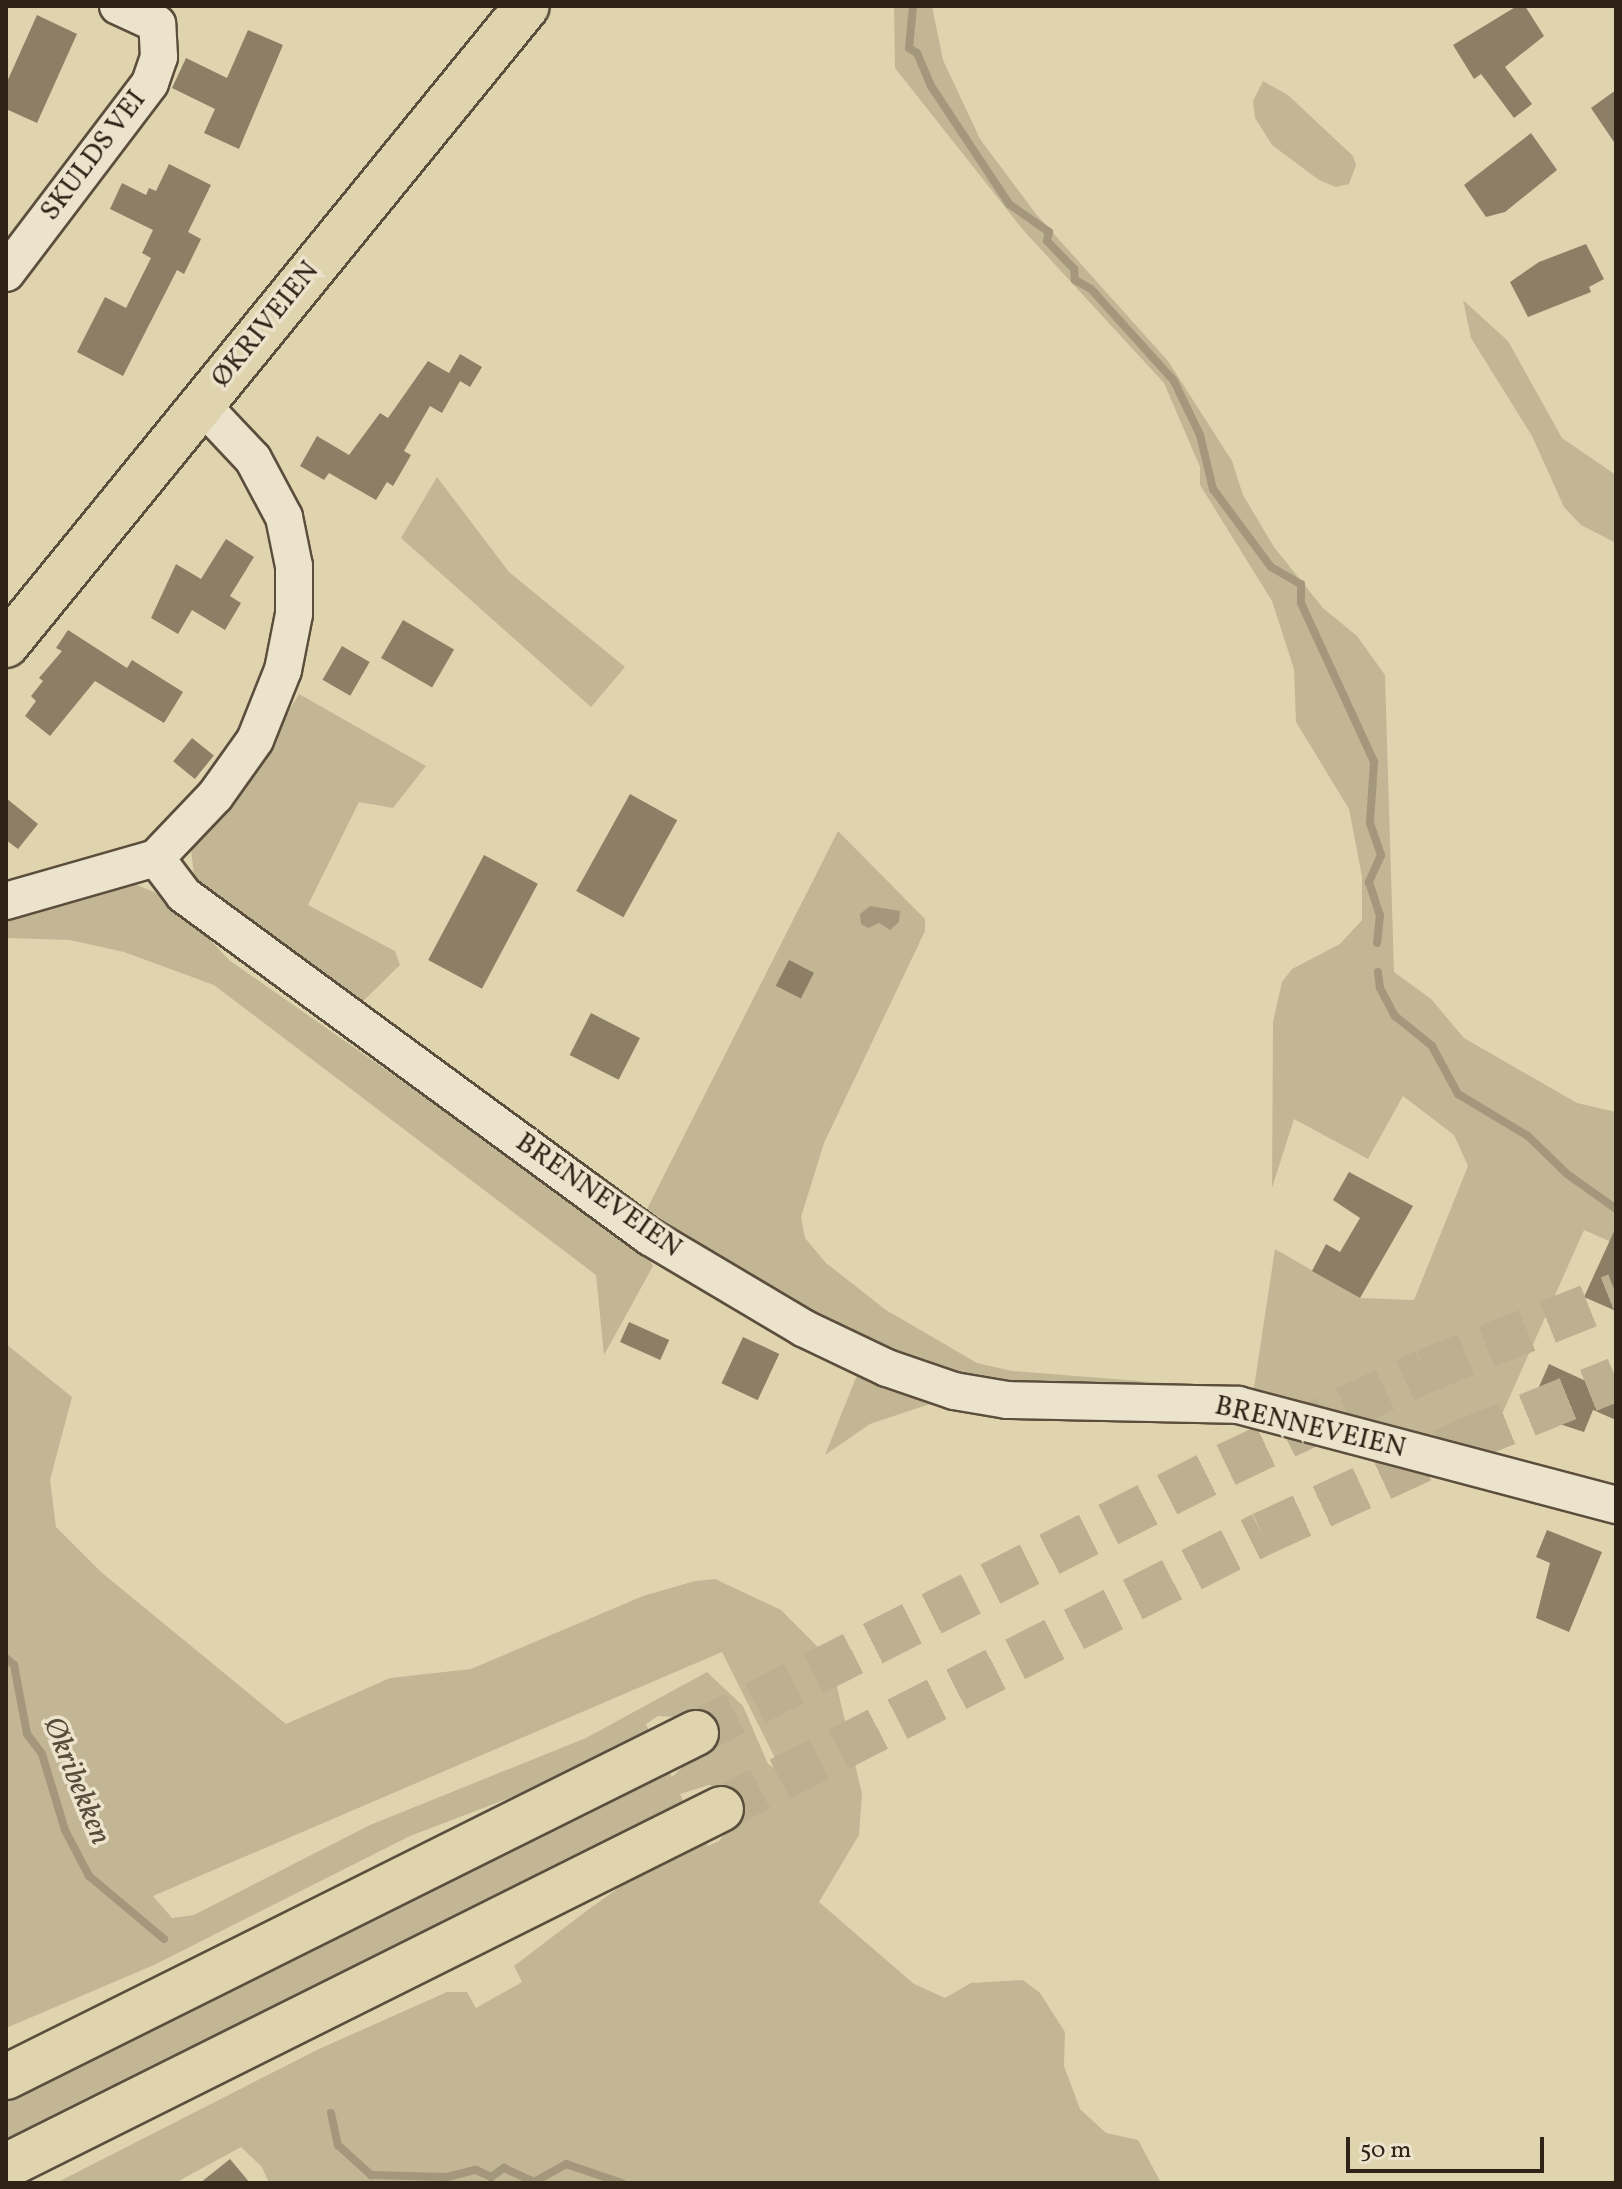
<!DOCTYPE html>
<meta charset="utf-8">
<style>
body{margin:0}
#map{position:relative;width:1622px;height:2189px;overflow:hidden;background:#e0d4af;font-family:Vollkorn,serif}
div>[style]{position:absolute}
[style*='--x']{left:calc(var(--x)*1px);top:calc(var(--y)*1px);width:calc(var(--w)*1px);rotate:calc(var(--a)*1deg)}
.green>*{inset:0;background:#c2b695}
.water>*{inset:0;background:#a4977b}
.stream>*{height:8px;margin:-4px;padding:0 4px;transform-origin:4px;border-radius:4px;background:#a4977b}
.building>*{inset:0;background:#8c7f66;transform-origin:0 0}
.highway-tunnel>*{height:44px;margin-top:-22px;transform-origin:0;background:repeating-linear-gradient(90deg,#bdb091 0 44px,transparent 0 66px)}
.roads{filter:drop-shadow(2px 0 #5c4e3d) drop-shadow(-2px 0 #5c4e3d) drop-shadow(0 2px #5c4e3d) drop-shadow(0 -2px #5c4e3d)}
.minor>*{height:36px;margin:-18px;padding:0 18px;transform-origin:18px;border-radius:18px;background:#ebe3cb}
.major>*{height:44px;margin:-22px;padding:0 22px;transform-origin:22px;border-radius:22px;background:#e0d4af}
.highway>*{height:44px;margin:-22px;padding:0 22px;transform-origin:22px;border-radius:22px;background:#e0d4af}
span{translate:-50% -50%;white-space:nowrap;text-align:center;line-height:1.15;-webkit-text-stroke:7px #ebe3cb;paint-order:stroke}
.street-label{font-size:28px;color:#302217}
.water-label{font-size:30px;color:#594b3a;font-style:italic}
.frame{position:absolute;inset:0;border:8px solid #302217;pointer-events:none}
.scale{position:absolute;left:1346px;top:2137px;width:198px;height:36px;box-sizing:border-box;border:4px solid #302217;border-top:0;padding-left:10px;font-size:24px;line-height:28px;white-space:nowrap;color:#302217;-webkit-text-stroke:6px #ebe3cb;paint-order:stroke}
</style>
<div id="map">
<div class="green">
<i style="clip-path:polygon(894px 6px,932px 6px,943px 60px,980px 139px,1036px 214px,1168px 361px,1232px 461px,1243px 495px,1274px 547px,1323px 608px,1357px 636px,1385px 675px,1394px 972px,1431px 999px,1464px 1038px,1577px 1103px,1616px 1112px,1616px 1244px,1584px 1230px,1483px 1457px,1253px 1394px,1275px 1249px,1360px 1298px,1414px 1300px,1468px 1166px,1454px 1135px,1403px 1096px,1368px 1159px,1294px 1119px,1272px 1188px,1273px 1022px,1282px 982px,1292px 969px,1340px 944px,1362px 920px,1362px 877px,1349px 809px,1296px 722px,1294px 669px,1272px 601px,1200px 485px,1200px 467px,1164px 383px,1024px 231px,895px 68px)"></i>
<i style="clip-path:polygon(1263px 81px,1288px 95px,1353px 156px,1356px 165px,1349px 184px,1336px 187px,1319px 180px,1272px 145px,1255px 118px,1253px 101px)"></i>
<i style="clip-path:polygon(1463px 300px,1508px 341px,1562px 438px,1616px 475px,1616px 543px,1581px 525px,1564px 507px,1532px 436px,1471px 338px)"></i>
<i style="clip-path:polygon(437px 477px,509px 572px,625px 667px,591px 707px,401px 538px)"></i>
<i style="clip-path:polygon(299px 694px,426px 766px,393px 808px,359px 802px,308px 905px,395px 951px,400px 965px,354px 1010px,207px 895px,194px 875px,191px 849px,200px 830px,246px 782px)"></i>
<i style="clip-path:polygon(838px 831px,925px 919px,925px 931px,824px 1143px,801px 1217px,805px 1238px,826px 1263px,886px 1310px,977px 1363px,1012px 1371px,1178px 1384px,1078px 1392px,969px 1384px,819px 1323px,644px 1215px)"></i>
<i style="clip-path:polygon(125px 880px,154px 892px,192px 920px,229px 960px,645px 1251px,653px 1266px,604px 1355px,596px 1275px,214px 985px,124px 952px,70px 940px,6px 938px,6px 912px)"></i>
<i style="clip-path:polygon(evenodd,6px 1344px,72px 1397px,50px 1480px,56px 1527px,101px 1572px,286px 1724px,390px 1678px,471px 1669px,643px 1596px,695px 1581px,715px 1579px,781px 1610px,820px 1649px,834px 1674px,862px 1794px,859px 1835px,819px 1902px,914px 1984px,945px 1998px,971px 1983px,1023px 1980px,1040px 1993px,1065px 2032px,1064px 2066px,1080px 2109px,1106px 2133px,1138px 2140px,1161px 2183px,269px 2183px,262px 2167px,241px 2147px,175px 2183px,56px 2183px,319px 2049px,447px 1992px,467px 1992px,476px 2008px,522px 1982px,514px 1966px,589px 1909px,645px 1869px,704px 1839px,708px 1846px,719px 1841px,733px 1824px,732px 1792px,709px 1785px,680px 1794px,684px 1803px,6px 2146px,6px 2095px,666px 1767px,672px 1777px,700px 1750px,696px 1718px,658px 1716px,646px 1724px,649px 1731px,551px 1782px,410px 1836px,154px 1965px,6px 2028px,6px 1344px,722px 1652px,782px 1772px,768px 1764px,743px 1706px,707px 1672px,586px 1738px,370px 1825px,194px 1915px,172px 1918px,153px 1896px,722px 1652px)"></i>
<i style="clip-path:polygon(859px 1370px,936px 1402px,870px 1424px,825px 1455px)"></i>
</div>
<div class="water">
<i style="clip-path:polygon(870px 906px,900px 911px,899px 922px,890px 930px,879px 923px,868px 928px,861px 924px,860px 914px)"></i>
</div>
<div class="stream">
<i style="--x:913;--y:6;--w:42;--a:95.4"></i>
<i style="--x:909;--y:48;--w:9;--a:32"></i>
<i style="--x:917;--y:53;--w:36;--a:67"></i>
<i style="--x:931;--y:86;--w:141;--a:56.5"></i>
<i style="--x:1009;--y:204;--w:49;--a:35"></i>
<i style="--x:1049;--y:232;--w:9;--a:103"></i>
<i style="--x:1047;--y:241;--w:39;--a:46"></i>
<i style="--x:1074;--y:269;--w:11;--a:85"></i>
<i style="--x:1075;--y:280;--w:18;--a:29"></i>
<i style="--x:1091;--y:289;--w:124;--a:47.9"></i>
<i style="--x:1174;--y:381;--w:60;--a:64.3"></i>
<i style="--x:1200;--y:435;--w:56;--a:76.5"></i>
<i style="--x:1213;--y:489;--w:97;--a:53.4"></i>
<i style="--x:1271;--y:567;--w:34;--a:30"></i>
<i style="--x:1301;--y:584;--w:19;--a:90"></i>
<i style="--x:1301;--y:603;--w:175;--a:65.3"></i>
<i style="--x:1374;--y:762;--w:61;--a:93.8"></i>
<i style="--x:1370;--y:823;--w:34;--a:71"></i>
<i style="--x:1381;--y:855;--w:30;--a:114"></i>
<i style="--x:1369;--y:882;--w:35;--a:72"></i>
<i style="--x:1380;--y:915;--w:28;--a:96"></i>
<i style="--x:1378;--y:972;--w:16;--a:83"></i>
<i style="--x:1380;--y:988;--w:32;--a:62"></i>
<i style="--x:1395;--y:1016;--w:48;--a:39"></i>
<i style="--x:1432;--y:1046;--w:55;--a:61.6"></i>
<i style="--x:1458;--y:1094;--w:82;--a:31"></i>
<i style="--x:1528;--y:1136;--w:54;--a:44.3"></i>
<i style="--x:1567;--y:1174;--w:60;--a:35.5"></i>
<i style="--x:6;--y:1658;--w:11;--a:41"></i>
<i style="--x:14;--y:1665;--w:70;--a:79.3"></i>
<i style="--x:27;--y:1734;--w:25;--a:53"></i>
<i style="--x:42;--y:1754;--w:79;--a:73.2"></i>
<i style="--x:65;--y:1830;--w:52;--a:62.4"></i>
<i style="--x:89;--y:1876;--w:98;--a:40"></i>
<i style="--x:331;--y:2113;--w:33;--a:78"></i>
<i style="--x:338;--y:2145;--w:45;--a:42.3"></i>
<i style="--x:371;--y:2175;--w:76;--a:1.5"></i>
<i style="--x:447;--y:2177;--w:30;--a:-14"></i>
<i style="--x:476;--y:2170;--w:17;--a:25"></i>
<i style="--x:491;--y:2177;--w:16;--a:-35"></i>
<i style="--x:504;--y:2168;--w:33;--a:25"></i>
<i style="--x:534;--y:2182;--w:37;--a:-29"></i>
<i style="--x:566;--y:2164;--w:59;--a:18.7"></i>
</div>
<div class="building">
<i style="clip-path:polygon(1517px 6px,1525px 6px,1544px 36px,1505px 67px,1532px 104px,1514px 118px,1481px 74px,1474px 79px,1453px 45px)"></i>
<i style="clip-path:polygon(37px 15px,77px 34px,37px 123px,6px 109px,6px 84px)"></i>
<i style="clip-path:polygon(248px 30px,283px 45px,239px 149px,204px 133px,215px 109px,172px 88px,186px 58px,227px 78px)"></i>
<i style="clip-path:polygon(1616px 90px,1616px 145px,1591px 108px)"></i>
<i style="clip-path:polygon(1531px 133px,1557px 170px,1505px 212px,1486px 217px,1464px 185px)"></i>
<i style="clip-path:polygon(169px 164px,211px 185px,188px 232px,201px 239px,184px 274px,177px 270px,123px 376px,77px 352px,105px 297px,126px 308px,151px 258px,142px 253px,153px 230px,110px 209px,122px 183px,146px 195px,149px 188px,156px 191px)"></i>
<i style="clip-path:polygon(1586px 244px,1604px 279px,1589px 287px,1591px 292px,1528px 317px,1510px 282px,1539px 262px)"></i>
<i style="clip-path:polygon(460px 354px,482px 367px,470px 387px,460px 381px,442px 413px,430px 406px,404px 451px,411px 455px,393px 486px,387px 482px,376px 500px,329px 473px,324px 480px,300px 466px,317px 436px,349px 455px,380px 413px,388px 418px,428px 361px,449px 373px)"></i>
<i style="clip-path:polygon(226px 539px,254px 557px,230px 596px,241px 603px,225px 630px,192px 610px,178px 634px,151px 618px,176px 564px,201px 579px)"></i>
<i style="left:403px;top:620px;width:59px;height:44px;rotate:30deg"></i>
<i style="clip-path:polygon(68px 630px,127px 668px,132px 660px,183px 692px,164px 723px,95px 681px,50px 736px,25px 716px,36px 701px,31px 696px,43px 681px,39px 678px,62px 651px,56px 648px)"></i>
<i style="left:342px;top:646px;width:32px;height:39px;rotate:30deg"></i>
<i style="left:192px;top:738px;width:28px;height:30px;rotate:39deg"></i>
<i style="left:630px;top:794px;width:54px;height:111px;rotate:29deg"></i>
<i style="clip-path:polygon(6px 798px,38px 824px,18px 849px,6px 840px)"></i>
<i style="left:484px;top:855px;width:61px;height:119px;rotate:28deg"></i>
<i style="left:789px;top:960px;width:28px;height:29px;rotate:27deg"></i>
<i style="left:591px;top:1013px;width:55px;height:47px;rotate:27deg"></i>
<i style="clip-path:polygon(1349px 1172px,1413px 1206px,1360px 1298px,1312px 1271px,1326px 1244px,1340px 1252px,1360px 1218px,1333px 1200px)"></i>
<i style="clip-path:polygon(1616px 1227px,1616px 1311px,1584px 1297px)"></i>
<i style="left:629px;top:1322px;width:44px;height:22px;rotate:24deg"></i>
<i style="left:743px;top:1337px;width:40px;height:51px;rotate:25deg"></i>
<i style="clip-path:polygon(1549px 1364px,1616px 1395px,1616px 1420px,1593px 1410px,1584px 1432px,1544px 1419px,1546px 1414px,1530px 1407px)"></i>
<i style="clip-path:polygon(1547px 1530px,1602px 1552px,1569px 1632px,1536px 1618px,1550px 1563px,1536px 1557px)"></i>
<i style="clip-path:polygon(230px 2159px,250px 2183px,200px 2183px)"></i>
</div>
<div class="highway-tunnel">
<i style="--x:696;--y:1733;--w:594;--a:-26.82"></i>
<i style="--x:1226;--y:1465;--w:220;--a:-25.3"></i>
<i style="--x:1425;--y:1371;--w:206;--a:-21.7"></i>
<i style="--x:721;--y:1809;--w:607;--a:-26.95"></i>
<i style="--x:1262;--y:1534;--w:225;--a:-24.7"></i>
<i style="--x:1466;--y:1440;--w:162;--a:-22.1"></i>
</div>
<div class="roads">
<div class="minor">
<i style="--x:6;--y:273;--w:238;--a:-52.8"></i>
<i style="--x:150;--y:83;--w:28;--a:-71"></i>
<i style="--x:159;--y:57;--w:33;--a:-93"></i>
<i style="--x:157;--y:24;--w:43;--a:-155.2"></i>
<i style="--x:202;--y:405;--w:74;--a:46.6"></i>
<i style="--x:253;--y:459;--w:66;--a:61.9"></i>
<i style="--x:284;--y:517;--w:50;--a:78.5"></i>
<i style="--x:294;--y:566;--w:48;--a:90"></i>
<i style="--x:294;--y:614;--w:57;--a:101.1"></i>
<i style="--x:283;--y:670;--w:75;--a:111.8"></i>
<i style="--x:255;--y:740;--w:69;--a:125.5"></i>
<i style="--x:215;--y:796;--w:86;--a:133.6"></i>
<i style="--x:156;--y:858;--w:46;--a:52.9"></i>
<i style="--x:184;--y:895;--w:578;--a:36.28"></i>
<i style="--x:650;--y:1237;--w:178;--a:30.7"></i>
<i style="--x:803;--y:1328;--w:93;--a:25.5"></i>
<i style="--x:887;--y:1368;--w:71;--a:18.9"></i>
<i style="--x:954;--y:1391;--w:54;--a:9.6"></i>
<i style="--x:1007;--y:1400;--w:231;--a:1.2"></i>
<i style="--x:1238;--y:1405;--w:391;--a:14.8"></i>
<i style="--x:6;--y:901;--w:156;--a:-16"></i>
</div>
<div class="major">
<i style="--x:6;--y:645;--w:824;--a:-50.81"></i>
</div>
<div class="highway">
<i style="--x:6;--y:2077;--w:771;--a:-26.5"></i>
<i style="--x:6;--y:2166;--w:799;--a:-26.53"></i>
</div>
</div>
<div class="street-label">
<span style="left:94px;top:156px;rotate:-53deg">SKULDS VEI</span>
<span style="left:266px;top:325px;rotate:-51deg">ØKRIVEIEN</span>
<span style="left:598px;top:1196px;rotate:35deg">BRENNEVEIEN</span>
<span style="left:1310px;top:1428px;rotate:13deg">BRENNEVEIEN</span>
</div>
<div class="water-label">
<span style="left:76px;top:1781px;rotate:68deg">Økribekken</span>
</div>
<div class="frame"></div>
<div class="scale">50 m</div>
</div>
